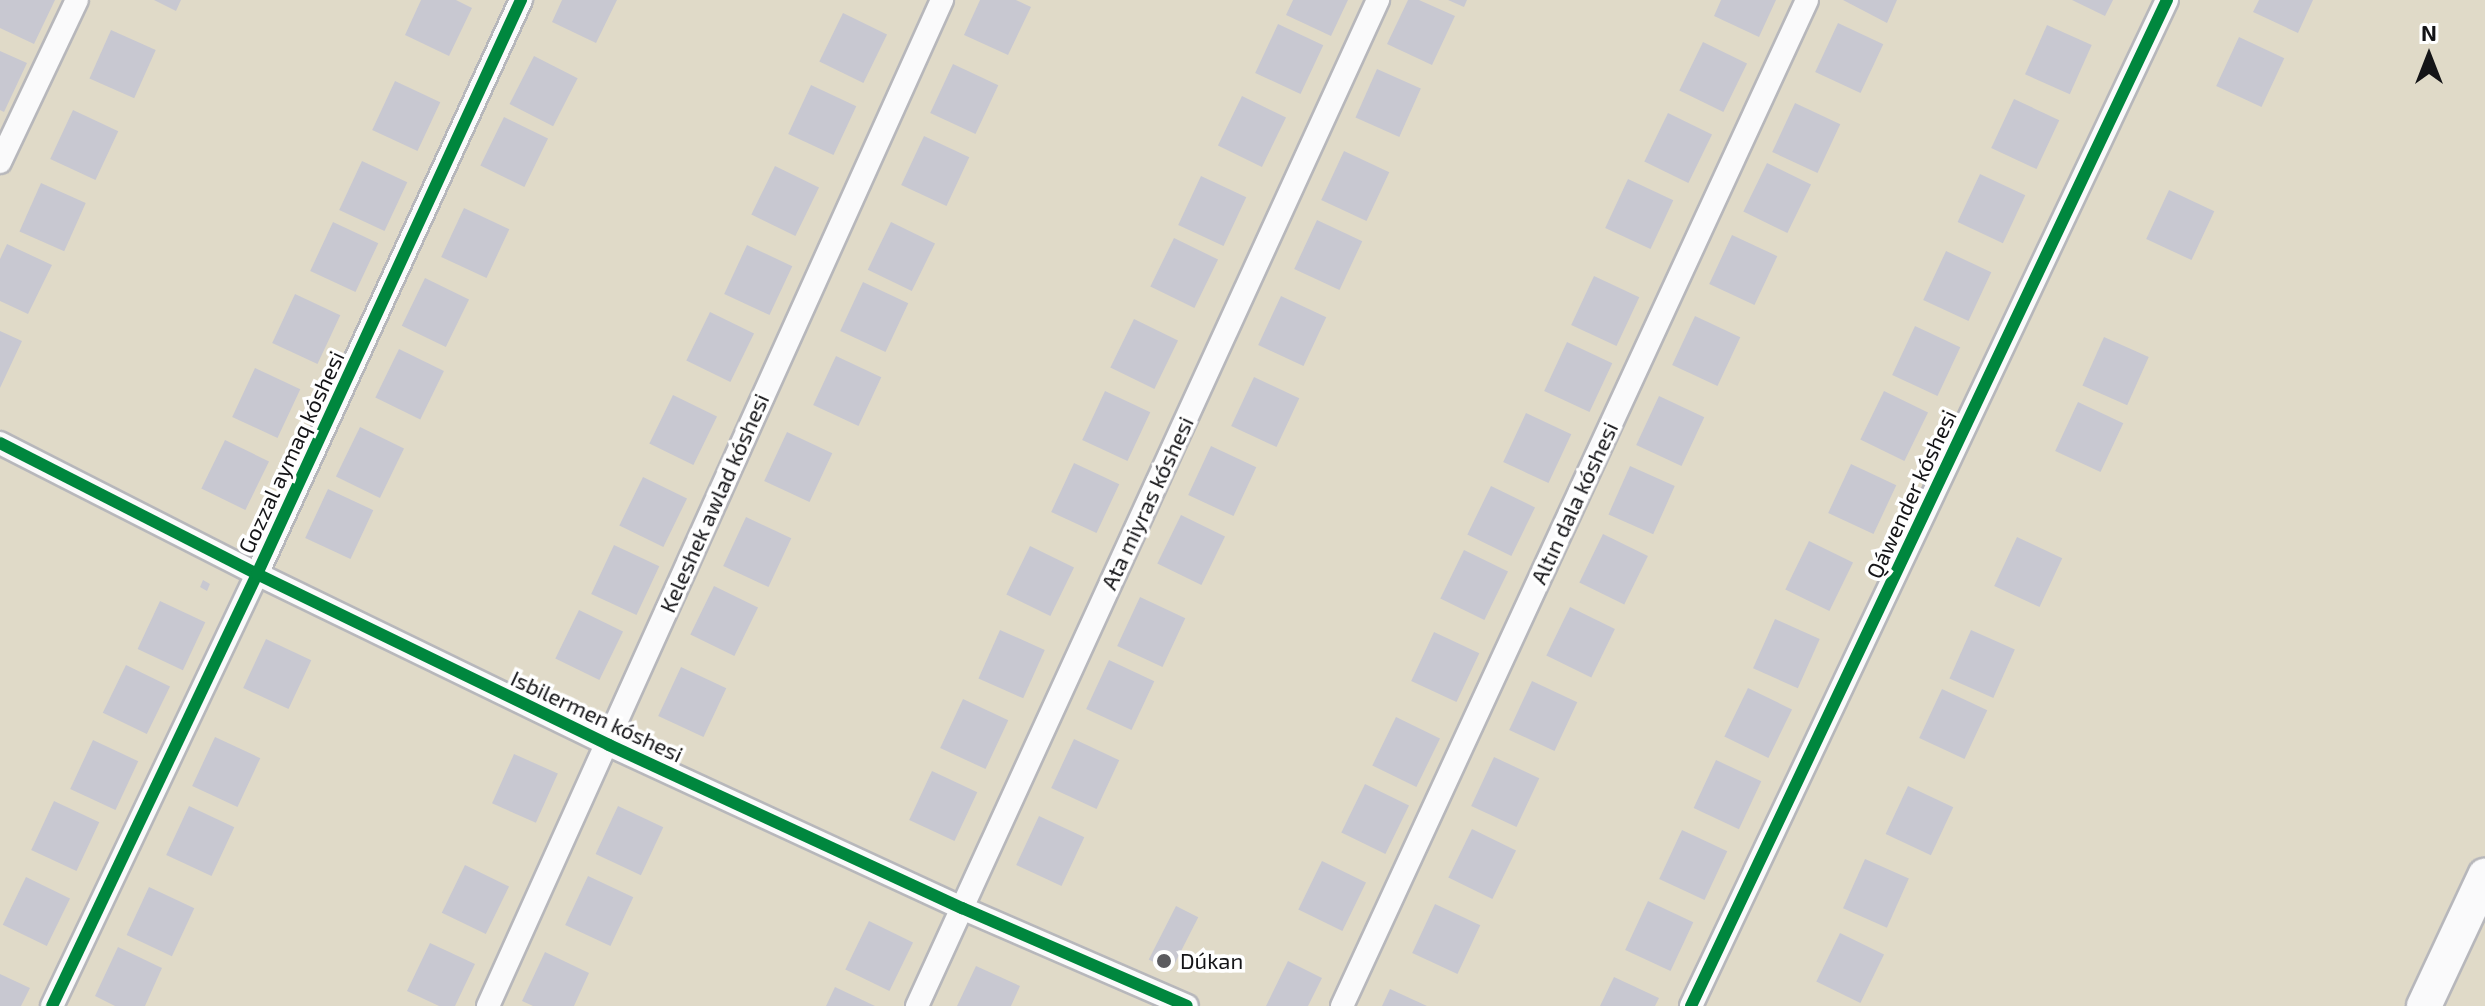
<!DOCTYPE html>
<meta charset="utf-8">
<style>
body{margin:0}
#map{position:relative;width:2485px;height:1006px;overflow:hidden;background:#dfe0e5;font-family:"Exo 2",sans-serif}
div>[style]{position:absolute}
[style*='--x']{left:calc(var(--x)*1px);top:calc(var(--y)*1px);width:calc(var(--w)*1px);rotate:calc(var(--a)*1deg)}
.sand>*{inset:0;background:#e0dac8;transform-origin:0 0}
.building>*{inset:0;background:#c8c8d1;transform-origin:0 0}
.roads{filter:drop-shadow(2px 0 #b7b7bb) drop-shadow(-2px 0 #b7b7bb) drop-shadow(0 2px #b7b7bb) drop-shadow(0 -2px #b7b7bb)}
.street>*{height:22px;margin:-11px;padding:0 11px;transform-origin:11px;border-radius:11px;background:#fafafb}
.primary>*{height:34px;margin:-17px;padding:0 17px;transform-origin:17px;border-radius:17px;background:#fafafb}
.cycleway>*{height:12px;margin:-6px;padding:0 6px;transform-origin:6px;border-radius:6px;background:#00873e}
.dots>*{width:22px;height:22px;translate:-50% -50%;box-sizing:border-box;border:4px solid #fff;border-radius:50%}
span{translate:-50% -50%;white-space:nowrap;text-align:center;line-height:1.15;-webkit-text-stroke:7px #fff;paint-order:stroke}
.street-label{font-size:22px;color:#141417}
.poi-label{font-size:22px;color:#141417}
.left{translate:0 -50%;text-align:left}
.north{position:absolute;left:2389px;top:16px;width:80px;height:80px;-webkit-text-stroke:6px #fff;paint-order:stroke;rotate:0deg;font-size:22px;font-weight:700;line-height:32px;text-align:center;color:#141417}
.north::after{content:'';display:block;margin:auto;width:28px;height:36px;background:#141417;clip-path:polygon(50% 0,100% 100%,50% 72%,0 100%)}
</style>
<div id="map">
<div class="sand">
<i style="left:0;top:0;width:2485px;height:1006px"></i>
</div>
<div class="building">
<i style="clip-path:polygon(0 0,55px 0,34px 44px,0 28px)"></i>
<i style="clip-path:polygon(154px 0,181px 0,176px 11px)"></i>
<i style="clip-path:polygon(421px 0,456px 0,472px 8px,449px 56px,405px 35px)"></i>
<i style="clip-path:polygon(562px 0,617px 0,596px 43px,552px 22px)"></i>
<i style="clip-path:polygon(980px 0,1016px 0,1031px 7px,1008px 55px,964px 35px)"></i>
<i style="clip-path:polygon(1293px 0,1348px 0,1331px 36px,1286px 15px)"></i>
<i style="clip-path:polygon(1408px 0,1419px 0,1455px 16px,1432px 65px,1387px 44px)"></i>
<i style="clip-path:polygon(1448px 0,1467px 0,1464px 7px)"></i>
<i style="clip-path:polygon(1721px 0,1776px 0,1759px 37px,1714px 16px)"></i>
<i style="clip-path:polygon(1843px 0,1897px 0,1887px 23px)"></i>
<i style="clip-path:polygon(2072px 0,2113px 0,2105px 16px)"></i>
<i style="clip-path:polygon(2259px 0,2313px 0,2298px 33px,2253px 12px)"></i>
<i style="left:843px;top:13px;width:49px;height:54px;rotate:26deg"></i>
<i style="left:1838px;top:23px;width:50px;height:54px;rotate:25deg"></i>
<i style="left:1278px;top:24px;width:50px;height:54px;rotate:25deg"></i>
<i style="left:2047px;top:25px;width:49px;height:54px;rotate:24deg"></i>
<i style="left:111px;top:30px;width:49px;height:53px;rotate:24deg"></i>
<i style="left:2239px;top:37px;width:50px;height:54px;rotate:25deg"></i>
<i style="left:1703px;top:42px;width:49px;height:54px;rotate:26deg"></i>
<i style="clip-path:polygon(0 51px,27px 63px,4px 112px,0 110px)"></i>
<i style="left:534px;top:56px;width:49px;height:54px;rotate:27deg"></i>
<i style="left:953px;top:64px;width:50px;height:54px;rotate:25deg"></i>
<i style="left:1377px;top:69px;width:48px;height:53px;rotate:24deg"></i>
<i style="left:395px;top:81px;width:50px;height:54px;rotate:25deg"></i>
<i style="left:811px;top:85px;width:50px;height:54px;rotate:25deg"></i>
<i style="left:1242px;top:96px;width:49px;height:55px;rotate:26deg"></i>
<i style="left:2014px;top:99px;width:50px;height:54px;rotate:25deg"></i>
<i style="left:1795px;top:103px;width:50px;height:54px;rotate:25deg"></i>
<i style="left:73px;top:110px;width:50px;height:54px;rotate:25deg"></i>
<i style="left:1668px;top:113px;width:49px;height:54px;rotate:26deg"></i>
<i style="left:504px;top:117px;width:49px;height:54px;rotate:26deg"></i>
<i style="left:924px;top:136px;width:50px;height:54px;rotate:25deg"></i>
<i style="left:1344px;top:151px;width:50px;height:54px;rotate:25deg"></i>
<i style="left:362px;top:161px;width:50px;height:54px;rotate:25deg"></i>
<i style="left:1767px;top:163px;width:49px;height:54px;rotate:26deg"></i>
<i style="left:775px;top:166px;width:49px;height:54px;rotate:26deg"></i>
<i style="left:1980px;top:174px;width:50px;height:53px;rotate:25deg"></i>
<i style="left:1201px;top:176px;width:50px;height:54px;rotate:25deg"></i>
<i style="left:1628px;top:179px;width:50px;height:54px;rotate:25deg"></i>
<i style="left:41px;top:183px;width:49px;height:53px;rotate:24deg"></i>
<i style="left:2169px;top:190px;width:50px;height:54px;rotate:25deg"></i>
<i style="left:464px;top:208px;width:50px;height:54px;rotate:25deg"></i>
<i style="left:1317px;top:220px;width:50px;height:54px;rotate:25deg"></i>
<i style="left:333px;top:222px;width:50px;height:54px;rotate:25deg"></i>
<i style="left:891px;top:222px;width:49px;height:53px;rotate:26deg"></i>
<i style="left:1732px;top:235px;width:50px;height:54px;rotate:25deg"></i>
<i style="left:1174px;top:238px;width:49px;height:54px;rotate:26deg"></i>
<i style="clip-path:polygon(7px 244px,52px 265px,28px 314px,0 301px,0 259px)"></i>
<i style="left:747px;top:245px;width:50px;height:54px;rotate:25deg"></i>
<i style="left:1946px;top:251px;width:50px;height:54px;rotate:25deg"></i>
<i style="left:1594px;top:276px;width:50px;height:54px;rotate:25deg"></i>
<i style="left:425px;top:278px;width:49px;height:53px;rotate:26deg"></i>
<i style="left:863px;top:282px;width:50px;height:54px;rotate:25deg"></i>
<i style="left:295px;top:294px;width:50px;height:54px;rotate:25deg"></i>
<i style="left:1281px;top:296px;width:50px;height:54px;rotate:25deg"></i>
<i style="left:710px;top:312px;width:49px;height:54px;rotate:26deg"></i>
<i style="left:1695px;top:316px;width:50px;height:54px;rotate:25deg"></i>
<i style="left:1134px;top:319px;width:49px;height:54px;rotate:26deg"></i>
<i style="left:1915px;top:326px;width:50px;height:54px;rotate:25deg"></i>
<i style="clip-path:polygon(0 331px,22px 341px,0 388px)"></i>
<i style="left:2104px;top:337px;width:49px;height:53px;rotate:24deg"></i>
<i style="left:1567px;top:342px;width:50px;height:54px;rotate:25deg"></i>
<i style="left:399px;top:349px;width:50px;height:54px;rotate:26deg"></i>
<i style="left:836px;top:356px;width:50px;height:54px;rotate:25deg"></i>
<i style="left:255px;top:368px;width:50px;height:54px;rotate:25deg"></i>
<i style="left:1254px;top:377px;width:50px;height:54px;rotate:25deg"></i>
<i style="left:1105px;top:391px;width:50px;height:54px;rotate:25deg"></i>
<i style="left:1884px;top:391px;width:49px;height:54px;rotate:26deg"></i>
<i style="left:673px;top:395px;width:49px;height:54px;rotate:26deg"></i>
<i style="left:1659px;top:396px;width:50px;height:54px;rotate:25deg"></i>
<i style="left:2078px;top:402px;width:50px;height:54px;rotate:25deg"></i>
<i style="left:1526px;top:413px;width:50px;height:54px;rotate:25deg"></i>
<i style="left:360px;top:427px;width:49px;height:55px;rotate:26deg"></i>
<i style="left:787px;top:432px;width:50px;height:54px;rotate:25deg"></i>
<i style="left:225px;top:440px;width:49px;height:54px;rotate:26deg"></i>
<i style="left:1211px;top:446px;width:50px;height:54px;rotate:25deg"></i>
<i style="left:1074px;top:463px;width:50px;height:54px;rotate:25deg"></i>
<i style="left:1851px;top:464px;width:50px;height:54px;rotate:25deg"></i>
<i style="left:1630px;top:466px;width:49px;height:53px;rotate:24deg"></i>
<i style="left:643px;top:477px;width:49px;height:54px;rotate:26deg"></i>
<i style="left:1491px;top:486px;width:49px;height:54px;rotate:26deg"></i>
<i style="left:328px;top:489px;width:50px;height:54px;rotate:25deg"></i>
<i style="left:1181px;top:515px;width:49px;height:54px;rotate:26deg"></i>
<i style="left:746px;top:517px;width:50px;height:54px;rotate:25deg"></i>
<i style="left:1603px;top:534px;width:50px;height:54px;rotate:26deg"></i>
<i style="left:2017px;top:537px;width:50px;height:54px;rotate:25deg"></i>
<i style="left:1809px;top:541px;width:49px;height:54px;rotate:26deg"></i>
<i style="left:614px;top:545px;width:50px;height:54px;rotate:25deg"></i>
<i style="left:1030px;top:546px;width:49px;height:54px;rotate:26deg"></i>
<i style="left:1464px;top:550px;width:49px;height:54px;rotate:26deg"></i>
<i style="clip-path:polygon(203px 580px,210px 584px,207px 591px,200px 587px)"></i>
<i style="left:714px;top:586px;width:49px;height:54px;rotate:26deg"></i>
<i style="left:1140px;top:597px;width:50px;height:54px;rotate:25deg"></i>
<i style="left:160px;top:601px;width:50px;height:53px;rotate:25deg"></i>
<i style="left:1570px;top:607px;width:50px;height:54px;rotate:26deg"></i>
<i style="left:579px;top:610px;width:49px;height:54px;rotate:26deg"></i>
<i style="left:1775px;top:619px;width:49px;height:54px;rotate:24deg"></i>
<i style="left:1000px;top:630px;width:49px;height:53px;rotate:24deg"></i>
<i style="left:1971px;top:630px;width:48px;height:53px;rotate:24deg"></i>
<i style="left:1434px;top:632px;width:50px;height:54px;rotate:25deg"></i>
<i style="left:266px;top:639px;width:50px;height:54px;rotate:25deg"></i>
<i style="left:1109px;top:660px;width:50px;height:54px;rotate:25deg"></i>
<i style="left:126px;top:665px;width:49px;height:53px;rotate:26deg"></i>
<i style="left:681px;top:667px;width:50px;height:54px;rotate:25deg"></i>
<i style="left:1532px;top:681px;width:50px;height:54px;rotate:25deg"></i>
<i style="left:1748px;top:688px;width:49px;height:54px;rotate:26deg"></i>
<i style="left:1942px;top:689px;width:50px;height:54px;rotate:25deg"></i>
<i style="left:963px;top:699px;width:50px;height:54px;rotate:25deg"></i>
<i style="left:1396px;top:717px;width:49px;height:54px;rotate:26deg"></i>
<i style="left:215px;top:737px;width:50px;height:54px;rotate:25deg"></i>
<i style="left:1074px;top:739px;width:50px;height:54px;rotate:25deg"></i>
<i style="left:93px;top:740px;width:50px;height:54px;rotate:25deg"></i>
<i style="left:514px;top:754px;width:48px;height:54px;rotate:24deg"></i>
<i style="left:1494px;top:757px;width:50px;height:54px;rotate:25deg"></i>
<i style="left:1716px;top:760px;width:50px;height:53px;rotate:25deg"></i>
<i style="left:932px;top:771px;width:50px;height:54px;rotate:25deg"></i>
<i style="left:1365px;top:784px;width:49px;height:54px;rotate:26deg"></i>
<i style="left:1908px;top:786px;width:50px;height:53px;rotate:25deg"></i>
<i style="left:54px;top:801px;width:50px;height:54px;rotate:25deg"></i>
<i style="left:189px;top:806px;width:50px;height:54px;rotate:25deg"></i>
<i style="left:618px;top:806px;width:50px;height:53px;rotate:25deg"></i>
<i style="left:1039px;top:816px;width:50px;height:54px;rotate:25deg"></i>
<i style="left:1472px;top:829px;width:49px;height:54px;rotate:26deg"></i>
<i style="left:1682px;top:830px;width:50px;height:54px;rotate:25deg"></i>
<i style="left:1865px;top:859px;width:48px;height:54px;rotate:24deg"></i>
<i style="left:1322px;top:861px;width:49px;height:54px;rotate:26deg"></i>
<i style="left:465px;top:865px;width:49px;height:53px;rotate:26deg"></i>
<i style="left:588px;top:876px;width:50px;height:54px;rotate:25deg"></i>
<i style="left:26px;top:877px;width:49px;height:53px;rotate:26deg"></i>
<i style="left:149px;top:887px;width:50px;height:53px;rotate:25deg"></i>
<i style="left:1648px;top:901px;width:50px;height:54px;rotate:25deg"></i>
<i style="left:1435px;top:904px;width:50px;height:54px;rotate:25deg"></i>
<i style="left:1176px;top:906px;width:25px;height:60px;rotate:27deg"></i>
<i style="left:869px;top:921px;width:49px;height:54px;rotate:26deg"></i>
<i style="left:1840px;top:933px;width:49px;height:54px;rotate:26deg"></i>
<i style="clip-path:polygon(430px 943px,475px 964px,455px 1006px,439px 1006px,407px 991px)"></i>
<i style="clip-path:polygon(118px 947px,162px 968px,145px 1006px,115px 1006px,95px 996px)"></i>
<i style="clip-path:polygon(545px 952px,589px 973px,574px 1006px,533px 1006px,522px 1001px)"></i>
<i style="clip-path:polygon(1288px 961px,1322px 978px,1308px 1006px,1266px 1006px)"></i>
<i style="clip-path:polygon(976px 966px,1020px 986px,1011px 1006px,957px 1006px)"></i>
<i style="clip-path:polygon(0 974px,30px 988px,21px 1006px,0 1006px)"></i>
<i style="clip-path:polygon(1614px 977px,1659px 998px,1655px 1006px,1600px 1006px)"></i>
<i style="clip-path:polygon(835px 987px,875px 1006px,826px 1006px)"></i>
<i style="clip-path:polygon(1390px 989px,1427px 1006px,1382px 1006px)"></i>
</div>
<div class="roads">
<div class="street">
<i style="--x:0;--y:162;--w:179;--a:-64.6"></i>
<i style="--x:0;--y:443;--w:288;--a:27"></i>
<i style="--x:257;--y:574;--w:391;--a:25.9"></i>
<i style="--x:609;--y:745;--w:389;--a:24.8"></i>
<i style="--x:962;--y:908;--w:245;--a:23.5"></i>
<i style="--x:52;--y:1006;--w:478;--a:-64.6"></i>
<i style="--x:257;--y:574;--w:632;--a:-65.3"></i>
<i style="--x:488;--y:1006;--w:1104;--a:-65.71"></i>
<i style="--x:917;--y:1006;--w:1107;--a:-65.38"></i>
<i style="--x:1342;--y:1006;--w:1108;--a:-65.19"></i>
<i style="--x:1691;--y:1006;--w:1113;--a:-64.68"></i>
</div>
<div class="primary">
<i style="--x:2424;--y:1006;--w:144;--a:-64.9"></i>
</div>
</div>
<div class="cycleway">
<i style="--x:0;--y:443;--w:288;--a:27"></i>
<i style="--x:257;--y:574;--w:391;--a:25.9"></i>
<i style="--x:609;--y:745;--w:389;--a:24.8"></i>
<i style="--x:962;--y:908;--w:245;--a:23.5"></i>
<i style="--x:52;--y:1006;--w:478;--a:-64.6"></i>
<i style="--x:257;--y:574;--w:632;--a:-65.3"></i>
<i style="--x:1691;--y:1006;--w:1113;--a:-64.68"></i>
</div>
<div class="dots">
<i style="left:1164px;top:961px;background:#5b5b5f"></i>
</div>
<div class="street-label">
<span style="left:291px;top:452px;rotate:-65deg">Gozzal aymaq kóshesi</span>
<span style="left:1911px;top:494px;rotate:-65deg">Qáwender kóshesi</span>
<span style="left:714px;top:503px;rotate:-66deg">Keleshek awlad kóshesi</span>
<span style="left:1147px;top:503px;rotate:-65deg">Ata miyras kóshesi</span>
<span style="left:1574px;top:503px;rotate:-65deg">Altın dala kóshesi</span>
<span style="left:597px;top:716px;rotate:25deg">Isbilermen kóshesi</span>
</div>
<div class="poi-label">
<span class="left" style="left:1180px;top:961px">Dúkan</span>
</div>
<div class="north">N</div>
</div>
